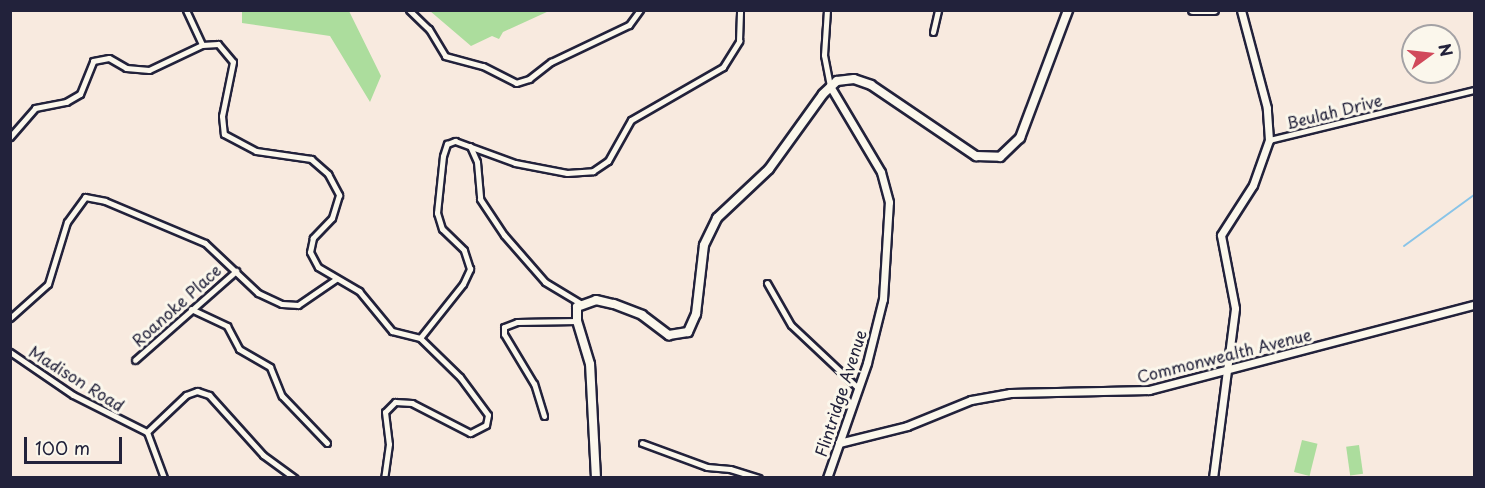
<!DOCTYPE html>
<style>
body{margin:0}
#map{position:relative;width:1485px;height:488px;overflow:hidden;background:#f8eadf;font-family:"Playpen Sans",sans-serif}
div>[style]{position:absolute}
[style*='--x']{left:calc(var(--x)*1px);top:calc(var(--y)*1px);width:calc(var(--w)*1px);rotate:calc(var(--a)*1deg)}
.green>*{inset:0;background:#acdd9d;transform-origin:0 0}
.stream>*{height:2px;margin:-1px;padding:0 1px;transform-origin:1px;border-radius:1px;background:#89c4e8}
.roads{filter:drop-shadow(2px 0 #22223b) drop-shadow(-2px 0 #22223b) drop-shadow(0 2px #22223b) drop-shadow(0 -2px #22223b)}
.minor>*{height:5px;margin:-2.5px;padding:0 2.5px;transform-origin:2.5px;border-radius:2.5px;background:#fbf7ec}
.tertiary>*{height:7px;margin:-3.5px;padding:0 3.5px;transform-origin:3.5px;border-radius:3.5px;background:#fbf7ec}
.secondary>*{height:8px;margin:-4px;padding:0 4px;transform-origin:4px;border-radius:4px;background:#fbf7ec}
span{translate:-50% -50%;white-space:nowrap;text-align:center;line-height:1.15;-webkit-text-stroke:6px #fbf7ec;paint-order:stroke}
.street-label{font-size:16px;color:#22223b}
.frame{position:absolute;inset:0;border:12px solid #22223b;pointer-events:none}
.north{position:absolute;left:1401px;top:24px;width:60px;height:60px;box-sizing:border-box;background:#fbf7ec;border:2px solid #a4a2a5;border-radius:50%;rotate:75deg;font-size:16px;font-weight:700;line-height:24px;text-align:center;color:#22223b}
.north::after{content:'';display:block;margin:auto;width:21px;height:27px;background:#d1495b;clip-path:polygon(50% 0,100% 100%,50% 72%,0 100%)}
.scale{position:absolute;left:24px;top:437px;width:98px;height:27px;box-sizing:border-box;border:3px solid #22223b;border-top:0;padding-left:8px;font-size:18px;line-height:21px;white-space:nowrap;color:#22223b;-webkit-text-stroke:4px #fbf7ec;paint-order:stroke}
</style>
<div id="map">
<div class="green">
<i style="clip-path:polygon(242px 11px,349px 11px,381px 76px,370px 102px,330px 36px,242px 23px)"></i>
<i style="clip-path:polygon(430px 11px,430px 10px,549px 11px,503px 32px,499px 39px,492px 36px,471px 46px)"></i>
<i style="left:1302px;top:440px;width:16px;height:33px;rotate:14deg"></i>
<i style="left:1359px;top:445px;width:29px;height:13px;rotate:82deg"></i>
</div>
<div class="stream">
<i style="--x:1404;--y:246;--w:87;--a:-36.1"></i>
</div>
<div class="roads">
<div class="minor">
<i style="--x:186;--y:10;--w:38;--a:65"></i>
<i style="--x:409;--y:10;--w:28;--a:44"></i>
<i style="--x:429;--y:29;--w:31;--a:59"></i>
<i style="--x:445;--y:56;--w:39;--a:15"></i>
<i style="--x:483;--y:66;--w:37;--a:27"></i>
<i style="--x:516;--y:83;--w:14;--a:-17"></i>
<i style="--x:529;--y:79;--w:28;--a:-38"></i>
<i style="--x:551;--y:62;--w:86;--a:-25.4"></i>
<i style="--x:629;--y:25;--w:19;--a:-54"></i>
<i style="--x:827;--y:10;--w:45;--a:93.8"></i>
<i style="--x:824;--y:55;--w:32;--a:79"></i>
<i style="--x:933;--y:32;--w:23;--a:-77"></i>
<i style="--x:10;--y:137;--w:38;--a:-49"></i>
<i style="--x:35;--y:108;--w:32;--a:-11"></i>
<i style="--x:66;--y:102;--w:16;--a:-30"></i>
<i style="--x:80;--y:94;--w:35;--a:-68"></i>
<i style="--x:93;--y:61;--w:16;--a:-11"></i>
<i style="--x:109;--y:58;--w:20;--a:30"></i>
<i style="--x:126;--y:68;--w:23;--a:5"></i>
<i style="--x:149;--y:70;--w:59;--a:-25.3"></i>
<i style="--x:202;--y:45;--w:16;--a:-4"></i>
<i style="--x:218;--y:44;--w:23;--a:50"></i>
<i style="--x:233;--y:62;--w:55;--a:101.5"></i>
<i style="--x:222;--y:116;--w:18;--a:84"></i>
<i style="--x:224;--y:134;--w:36;--a:28"></i>
<i style="--x:256;--y:151;--w:56;--a:8.3"></i>
<i style="--x:311;--y:159;--w:23;--a:41"></i>
<i style="--x:328;--y:174;--w:24;--a:62"></i>
<i style="--x:339;--y:195;--w:24;--a:107"></i>
<i style="--x:332;--y:218;--w:28;--a:134"></i>
<i style="--x:313;--y:238;--w:14;--a:102"></i>
<i style="--x:310;--y:252;--w:17;--a:62"></i>
<i style="--x:318;--y:267;--w:48;--a:30.3"></i>
<i style="--x:359;--y:291;--w:52;--a:50.5"></i>
<i style="--x:392;--y:331;--w:29;--a:14"></i>
<i style="--x:420;--y:338;--w:56;--a:44.3"></i>
<i style="--x:460;--y:377;--w:47;--a:53.6"></i>
<i style="--x:488;--y:415;--w:10;--a:101"></i>
<i style="--x:486;--y:425;--w:18;--a:153"></i>
<i style="--x:470;--y:433;--w:65;--a:-152.7"></i>
<i style="--x:412;--y:403;--w:17;--a:-177"></i>
<i style="--x:395;--y:402;--w:14;--a:135"></i>
<i style="--x:385;--y:412;--w:32;--a:83"></i>
<i style="--x:389;--y:444;--w:34;--a:98"></i>
<i style="--x:1269;--y:140;--w:211;--a:-13.7"></i>
<i style="--x:470;--y:146;--w:17;--a:66"></i>
<i style="--x:477;--y:162;--w:37;--a:85"></i>
<i style="--x:480;--y:199;--w:43;--a:56.3"></i>
<i style="--x:504;--y:235;--w:62;--a:48.9"></i>
<i style="--x:545;--y:282;--w:41;--a:31"></i>
<i style="--x:767;--y:283;--w:48;--a:60.3"></i>
<i style="--x:791;--y:325;--w:92;--a:43.2"></i>
<i style="--x:191;--y:309;--w:40;--a:25"></i>
<i style="--x:227;--y:326;--w:26;--a:62"></i>
<i style="--x:239;--y:349;--w:36;--a:30"></i>
<i style="--x:270;--y:367;--w:31;--a:68"></i>
<i style="--x:282;--y:396;--w:65;--a:46.2"></i>
<i style="--x:10;--y:318;--w:51;--a:-41.8"></i>
<i style="--x:48;--y:284;--w:65;--a:-73"></i>
<i style="--x:67;--y:222;--w:31;--a:-54"></i>
<i style="--x:85;--y:197;--w:20;--a:11"></i>
<i style="--x:105;--y:201;--w:108;--a:22.8"></i>
<i style="--x:205;--y:243;--w:73;--a:43.3"></i>
<i style="--x:258;--y:293;--w:26;--a:25"></i>
<i style="--x:282;--y:304;--w:16;--a:4"></i>
<i style="--x:298;--y:305;--w:46;--a:-34.4"></i>
<i style="--x:420;--y:338;--w:69;--a:-51.5"></i>
<i style="--x:463;--y:284;--w:17;--a:-65"></i>
<i style="--x:470;--y:269;--w:20;--a:-108"></i>
<i style="--x:464;--y:250;--w:30;--a:-136"></i>
<i style="--x:442;--y:229;--w:17;--a:-107"></i>
<i style="--x:437;--y:213;--w:57;--a:-84"></i>
<i style="--x:443;--y:156;--w:13;--a:-72"></i>
<i style="--x:447;--y:144;--w:9;--a:-21"></i>
<i style="--x:455;--y:141;--w:64;--a:20.1"></i>
<i style="--x:515;--y:163;--w:53;--a:10.9"></i>
<i style="--x:567;--y:173;--w:26;--a:-4"></i>
<i style="--x:593;--y:171;--w:18;--a:-34"></i>
<i style="--x:608;--y:161;--w:47;--a:-60.7"></i>
<i style="--x:631;--y:120;--w:106;--a:-29.9"></i>
<i style="--x:723;--y:67;--w:31;--a:-58"></i>
<i style="--x:739;--y:41;--w:31;--a:-88"></i>
<i style="--x:10;--y:352;--w:76;--a:34.3"></i>
<i style="--x:73;--y:395;--w:83;--a:26.6"></i>
<i style="--x:147;--y:432;--w:54;--a:-43.5"></i>
<i style="--x:186;--y:395;--w:12;--a:-20"></i>
<i style="--x:197;--y:391;--w:13;--a:18"></i>
<i style="--x:209;--y:395;--w:81;--a:48"></i>
<i style="--x:263;--y:455;--w:39;--a:36"></i>
<i style="--x:135;--y:360;--w:135;--a:-41.4"></i>
<i style="--x:544;--y:416;--w:34;--a:-107"></i>
<i style="--x:534;--y:384;--w:58;--a:-121"></i>
<i style="--x:504;--y:334;--w:7;--a:-90"></i>
<i style="--x:504;--y:327;--w:14;--a:-21"></i>
<i style="--x:517;--y:322;--w:60;--a:-1"></i>
<i style="--x:147;--y:432;--w:49;--a:69.7"></i>
<i style="--x:642;--y:443;--w:69;--a:20.3"></i>
<i style="--x:707;--y:467;--w:23;--a:5"></i>
<i style="--x:730;--y:469;--w:30;--a:17"></i>
</div>
<div class="tertiary">
<i style="--x:839;--y:443;--w:70;--a:-14"></i>
<i style="--x:907;--y:426;--w:69;--a:-22.1"></i>
<i style="--x:971;--y:400;--w:40;--a:-10"></i>
<i style="--x:1010;--y:393;--w:139;--a:-1.2"></i>
<i style="--x:1149;--y:390;--w:336;--a:-14.7"></i>
<i style="--x:827;--y:478;--w:122;--a:-70.8"></i>
<i style="--x:867;--y:363;--w:66;--a:-76"></i>
<i style="--x:883;--y:299;--w:97;--a:-86.5"></i>
<i style="--x:889;--y:202;--w:31;--a:-105"></i>
<i style="--x:881;--y:172;--w:100;--a:-120.7"></i>
<i style="--x:1213;--y:478;--w:171;--a:-82.6"></i>
<i style="--x:1235;--y:308;--w:74;--a:-100.9"></i>
<i style="--x:1221;--y:235;--w:59;--a:-57.4"></i>
<i style="--x:1253;--y:185;--w:48;--a:-70.4"></i>
<i style="--x:1269;--y:140;--w:32;--a:-94"></i>
<i style="--x:1267;--y:108;--w:101;--a:-104.9"></i>
</div>
<div class="secondary">
<i style="--x:1193;--y:10;--w:21;--a:0"></i>
<i style="--x:596;--y:478;--w:114;--a:-93"></i>
<i style="--x:590;--y:364;--w:45;--a:-106.8"></i>
<i style="--x:577;--y:321;--w:14;--a:-90"></i>
<i style="--x:577;--y:307;--w:20;--a:-20"></i>
<i style="--x:596;--y:300;--w:18;--a:13"></i>
<i style="--x:614;--y:304;--w:30;--a:21"></i>
<i style="--x:642;--y:315;--w:34;--a:37"></i>
<i style="--x:669;--y:335;--w:19;--a:-9"></i>
<i style="--x:688;--y:332;--w:20;--a:-66"></i>
<i style="--x:696;--y:314;--w:69;--a:-83.4"></i>
<i style="--x:704;--y:245;--w:30;--a:-64"></i>
<i style="--x:717;--y:218;--w:71;--a:-43.3"></i>
<i style="--x:769;--y:169;--w:92;--a:-54.2"></i>
<i style="--x:823;--y:94;--w:19;--a:-43"></i>
<i style="--x:837;--y:81;--w:17;--a:-7"></i>
<i style="--x:854;--y:79;--w:18;--a:19"></i>
<i style="--x:871;--y:85;--w:127;--a:34.1"></i>
<i style="--x:976;--y:156;--w:24;--a:2"></i>
<i style="--x:1000;--y:157;--w:28;--a:-44"></i>
<i style="--x:1020;--y:138;--w:137;--a:-69.4"></i>
</div>
</div>
<div class="street-label">
<span style="left:1334px;top:111px;rotate:-14deg">Beulah Drive</span>
<span style="left:176px;top:305px;rotate:-42deg">Roanoke Place</span>
<span style="left:1224px;top:355px;rotate:-14deg">Commonwealth Avenue</span>
<span style="left:77px;top:378px;rotate:32deg">Madison Road</span>
<span style="left:840px;top:393px;rotate:-72deg">Flintridge Avenue</span>
</div>
<div class="frame"></div>
<div class="north">N</div>
<div class="scale">100 m</div>
</div>
